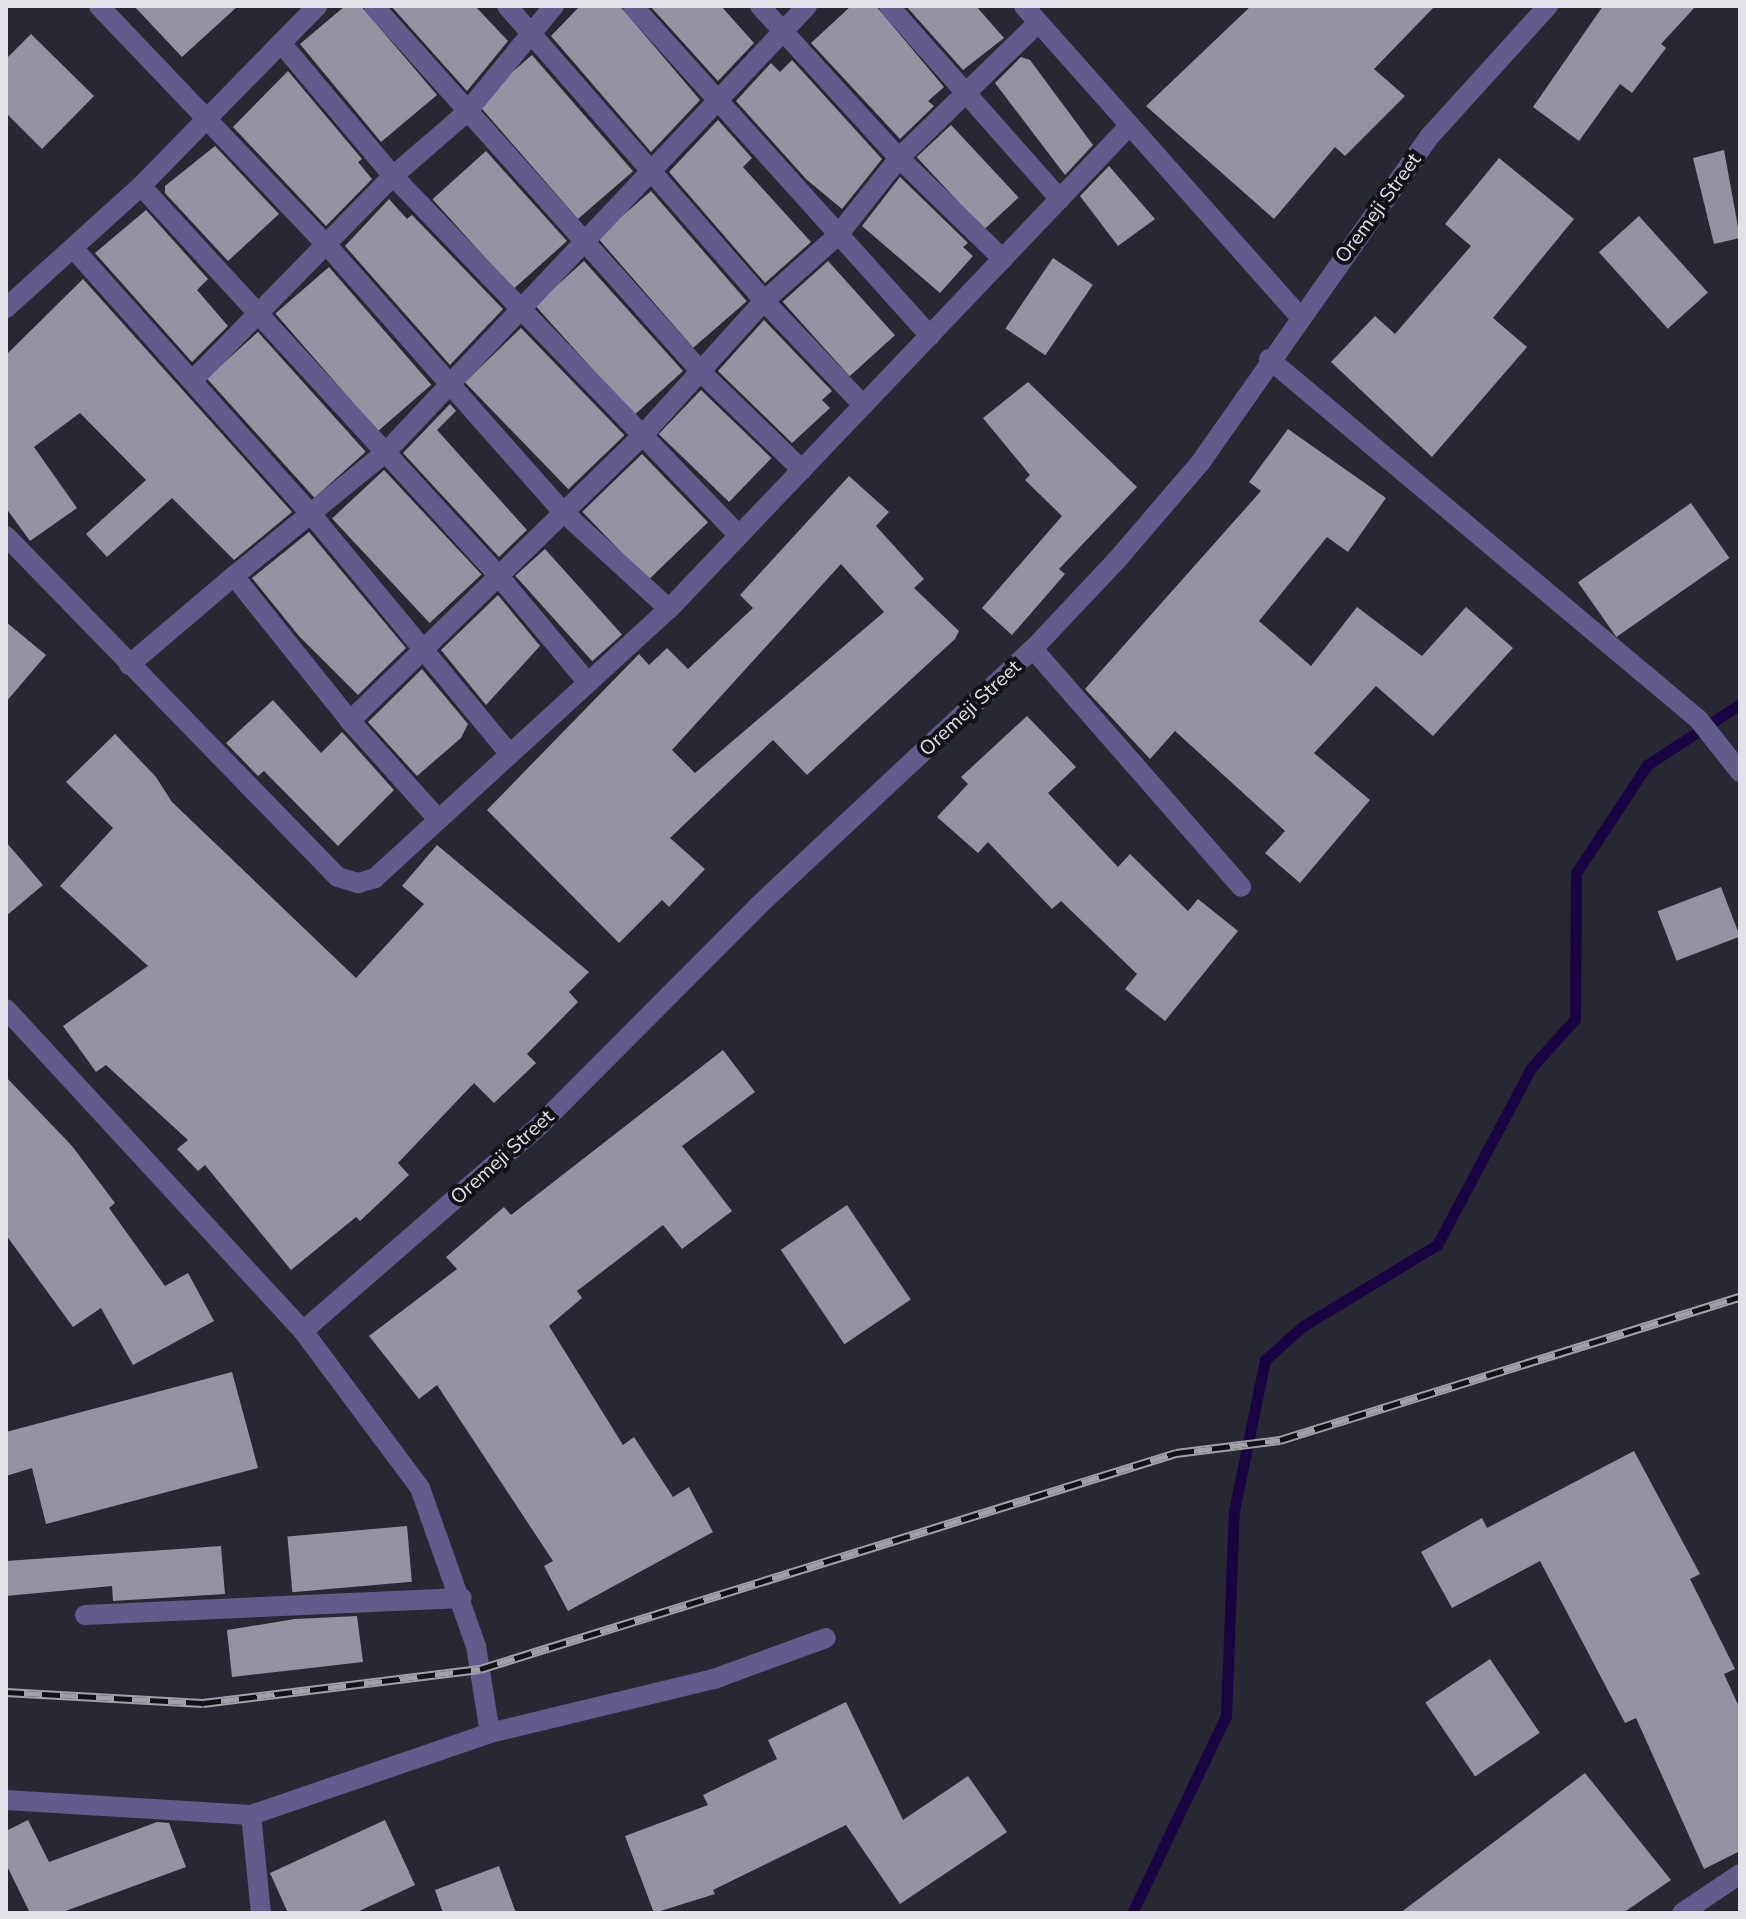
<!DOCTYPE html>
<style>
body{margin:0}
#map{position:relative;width:1746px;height:1919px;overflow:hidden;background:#282833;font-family:"Nunito Sans",sans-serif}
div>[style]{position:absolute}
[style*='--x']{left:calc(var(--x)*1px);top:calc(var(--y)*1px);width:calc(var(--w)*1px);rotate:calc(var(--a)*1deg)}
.stream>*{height:11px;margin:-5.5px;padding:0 5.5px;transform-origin:5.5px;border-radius:5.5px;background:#180442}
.building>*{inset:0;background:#9493a2;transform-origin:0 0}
.street>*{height:20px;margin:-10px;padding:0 10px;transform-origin:10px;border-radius:10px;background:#615c8b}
.rail>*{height:9px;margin-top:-4.5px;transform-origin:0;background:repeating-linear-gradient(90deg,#111116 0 18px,#a0a0a8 0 36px);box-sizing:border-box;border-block:2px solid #a0a0a8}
span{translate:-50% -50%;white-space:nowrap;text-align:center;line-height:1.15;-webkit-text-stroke:8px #111116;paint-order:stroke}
.street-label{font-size:20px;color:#e2e2e9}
.frame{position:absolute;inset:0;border:8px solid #e2e2e9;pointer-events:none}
</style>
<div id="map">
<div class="stream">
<i style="--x:1132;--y:1913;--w:218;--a:-64.5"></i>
<i style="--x:1226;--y:1716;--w:205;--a:-87.8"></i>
<i style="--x:1234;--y:1511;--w:154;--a:-78.4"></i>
<i style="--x:1265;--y:1360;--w:51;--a:-41.8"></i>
<i style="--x:1303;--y:1326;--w:157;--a:-31.2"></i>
<i style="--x:1437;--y:1245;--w:200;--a:-62"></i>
<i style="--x:1531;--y:1068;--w:66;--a:-48.1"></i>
<i style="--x:1575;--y:1019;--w:146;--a:-89.6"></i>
<i style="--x:1576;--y:873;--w:129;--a:-56.7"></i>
<i style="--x:1647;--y:765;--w:111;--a:-33.3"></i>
</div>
<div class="building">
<i style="clip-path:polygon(134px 6px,238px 6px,182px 57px)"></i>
<i style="clip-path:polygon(345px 6px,361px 6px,437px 95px,381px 142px,300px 44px)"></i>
<i style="clip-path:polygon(391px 6px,475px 6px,508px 41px,467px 91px)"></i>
<i style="clip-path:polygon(580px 6px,620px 6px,700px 100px,651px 152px,551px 36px)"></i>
<i style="clip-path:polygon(650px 6px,721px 6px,754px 43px,718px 81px)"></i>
<i style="clip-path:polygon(851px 6px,876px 6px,944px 87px,928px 101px,934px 106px,900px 139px,811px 43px)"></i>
<i style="clip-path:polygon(906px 6px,976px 6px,1004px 38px,963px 70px)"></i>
<i style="clip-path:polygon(1251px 6px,1435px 6px,1374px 69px,1405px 96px,1345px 156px,1335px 147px,1274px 219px,1146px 106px)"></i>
<i style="clip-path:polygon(1603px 6px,1696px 6px,1661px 44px,1666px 48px,1632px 93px,1620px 84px,1579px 141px,1533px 107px)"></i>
<i style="clip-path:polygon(31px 34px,94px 96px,42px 149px,6px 113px,6px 59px)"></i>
<i style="left:532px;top:55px;width:154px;height:73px;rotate:49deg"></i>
<i style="clip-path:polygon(1021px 57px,1030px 60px,1093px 145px,1065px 175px,995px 83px)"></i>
<i style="clip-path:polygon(792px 60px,882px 159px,842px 209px,806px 179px,736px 101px,771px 63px,780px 72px)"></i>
<i style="clip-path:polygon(288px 71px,362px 159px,358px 162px,372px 179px,326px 226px,233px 127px)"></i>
<i style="clip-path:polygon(718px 120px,752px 158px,743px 167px,811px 242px,765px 283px,669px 172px)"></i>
<i style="left:951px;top:125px;width:99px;height:47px;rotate:47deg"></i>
<i style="clip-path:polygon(215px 146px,279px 214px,228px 261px,165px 193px,165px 186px)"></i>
<i style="clip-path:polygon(1724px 150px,1740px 238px,1714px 244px,1693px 158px)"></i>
<i style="left:486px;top:151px;width:121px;height:72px;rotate:48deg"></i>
<i style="clip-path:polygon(1499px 158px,1574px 219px,1493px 318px,1527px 347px,1432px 457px,1331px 362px,1375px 316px,1395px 334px,1471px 246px,1445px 224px)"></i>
<i style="clip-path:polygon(1109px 166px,1155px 219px,1118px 246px,1080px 196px)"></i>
<i style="clip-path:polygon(900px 177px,968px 243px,963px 247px,973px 256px,940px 293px,862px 226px)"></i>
<i style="left:651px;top:191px;width:146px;height:71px;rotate:49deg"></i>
<i style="clip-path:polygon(389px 199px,407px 219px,412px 215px,503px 309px,450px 365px,345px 246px)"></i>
<i style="clip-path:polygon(146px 210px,208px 279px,197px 290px,228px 326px,192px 362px,95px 253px)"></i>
<i style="left:1639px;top:216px;width:103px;height:54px;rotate:48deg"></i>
<i style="left:1053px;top:258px;width:48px;height:85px;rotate:34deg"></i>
<i style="left:584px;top:261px;width:148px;height:66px;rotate:48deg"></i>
<i style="left:828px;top:261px;width:100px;height:61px;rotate:48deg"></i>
<i style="left:329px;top:267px;width:156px;height:71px;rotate:49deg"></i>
<i style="clip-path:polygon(83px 279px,292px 512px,234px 560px,172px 498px,107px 557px,86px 534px,146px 480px,80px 413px,34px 447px,77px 508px,30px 541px,6px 508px,6px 355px)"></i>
<i style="clip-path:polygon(764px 320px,832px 391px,822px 400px,830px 408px,792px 443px,718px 371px)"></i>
<i style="left:521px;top:328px;width:149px;height:78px;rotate:46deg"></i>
<i style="left:258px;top:332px;width:161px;height:69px;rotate:48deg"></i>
<i style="clip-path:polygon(1028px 382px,1137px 487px,1059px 569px,1065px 574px,1012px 635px,982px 608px,1062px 516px,1025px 480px,1030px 475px,983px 418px)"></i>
<i style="left:701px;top:390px;width:98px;height:61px;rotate:44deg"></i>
<i style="clip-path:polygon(450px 404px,456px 411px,437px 430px,527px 530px,499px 557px,403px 453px)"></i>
<i style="clip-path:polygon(1288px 429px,1386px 498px,1348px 552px,1327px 537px,1259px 621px,1311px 666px,1357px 607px,1422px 656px,1466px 607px,1513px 648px,1433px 736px,1376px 686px,1314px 753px,1370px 800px,1300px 883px,1265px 853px,1285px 831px,1175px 731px,1150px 759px,1085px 689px,1261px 491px,1249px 482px)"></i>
<i style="left:642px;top:454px;width:95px;height:83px;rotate:46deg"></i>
<i style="left:384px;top:470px;width:143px;height:71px;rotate:47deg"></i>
<i style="clip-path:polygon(evenodd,849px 476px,889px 512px,876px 526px,924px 579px,914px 588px,959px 631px,955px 639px,807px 775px,773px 740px,670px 838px,705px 869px,669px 907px,662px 900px,619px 943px,487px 810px,639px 654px,649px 665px,667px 648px,688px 669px,753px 608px,740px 595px,849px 476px,841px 564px,884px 612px,695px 773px,672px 750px,841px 564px)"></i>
<i style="left:1691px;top:503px;width:67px;height:138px;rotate:55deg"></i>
<i style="clip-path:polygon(309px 532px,406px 648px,358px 695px,299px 636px,252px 578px)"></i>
<i style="left:545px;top:549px;width:115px;height:40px;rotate:48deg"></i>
<i style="clip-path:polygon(498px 595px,540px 646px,486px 705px,441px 650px)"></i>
<i style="clip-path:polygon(6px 622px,46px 655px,6px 702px)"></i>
<i style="clip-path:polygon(422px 669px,468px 724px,461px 738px,417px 776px,368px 722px)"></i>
<i style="clip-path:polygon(273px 700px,321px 753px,342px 732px,394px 790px,338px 846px,264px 771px,258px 776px,226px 743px)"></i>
<i style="clip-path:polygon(1027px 716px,1076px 767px,1048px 793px,1118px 867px,1130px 854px,1188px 911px,1198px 899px,1238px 931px,1165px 1021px,1125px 989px,1137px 974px,1061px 901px,1052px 909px,988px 842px,978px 853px,937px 817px,968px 784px,961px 777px)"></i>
<i style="clip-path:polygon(115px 734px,156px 777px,172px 802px,356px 978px,424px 904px,402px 886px,437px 845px,589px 972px,569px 992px,578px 1002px,527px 1054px,536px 1063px,494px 1103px,474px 1083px,398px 1163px,409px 1175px,360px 1221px,356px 1217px,291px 1270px,205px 1165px,198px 1171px,177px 1149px,188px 1140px,106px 1065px,96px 1072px,63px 1026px,148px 966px,60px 886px,113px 828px,66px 782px)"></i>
<i style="clip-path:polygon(6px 842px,43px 885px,6px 916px)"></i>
<i style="left:1721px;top:887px;width:53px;height:68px;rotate:69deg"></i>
<i style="clip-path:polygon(723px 1050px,755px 1092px,682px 1146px,732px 1211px,682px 1249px,663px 1225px,577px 1291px,582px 1298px,549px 1326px,623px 1445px,634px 1437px,673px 1497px,689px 1487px,713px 1532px,568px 1611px,544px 1566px,553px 1561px,437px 1385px,419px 1399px,369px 1336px,457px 1269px,446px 1257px,504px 1207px,511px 1215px)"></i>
<i style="clip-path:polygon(6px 1077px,72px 1146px,115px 1203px,109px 1208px,165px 1286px,188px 1273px,214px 1321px,133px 1365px,101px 1308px,73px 1327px,6px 1235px)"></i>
<i style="left:847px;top:1205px;width:114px;height:80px;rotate:56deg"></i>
<i style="clip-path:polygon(232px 1372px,258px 1468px,46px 1524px,32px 1468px,6px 1476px,6px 1432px)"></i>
<i style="clip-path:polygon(1634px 1451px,1700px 1574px,1690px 1579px,1735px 1669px,1724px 1674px,1740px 1709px,1740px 1851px,1704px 1869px,1636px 1718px,1625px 1723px,1540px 1561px,1452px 1608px,1421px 1552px,1482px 1518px,1487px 1528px)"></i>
<i style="left:407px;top:1526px;width:56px;height:120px;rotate:85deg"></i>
<i style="clip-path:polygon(221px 1546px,225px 1594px,113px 1601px,112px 1586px,6px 1596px,6px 1561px)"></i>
<i style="clip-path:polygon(357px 1616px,363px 1662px,232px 1677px,227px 1630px,295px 1619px)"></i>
<i style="left:1490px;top:1659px;width:89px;height:78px;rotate:56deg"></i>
<i style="clip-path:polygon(846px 1702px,903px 1820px,968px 1776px,1007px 1832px,900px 1904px,846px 1825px,713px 1890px,715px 1894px,654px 1913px,625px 1836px,708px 1805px,703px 1795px,777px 1759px,768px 1740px)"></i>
<i style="clip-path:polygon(1585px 1773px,1671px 1880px,1623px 1913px,1400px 1913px)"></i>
<i style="clip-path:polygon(28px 1820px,49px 1862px,157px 1822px,169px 1823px,186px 1867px,60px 1913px,30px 1913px,6px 1864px,6px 1831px)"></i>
<i style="clip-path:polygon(385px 1820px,415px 1885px,355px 1913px,288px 1913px,270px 1873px)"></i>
<i style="clip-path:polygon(499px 1866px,516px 1913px,443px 1913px,435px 1890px)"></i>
</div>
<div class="street">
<i style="--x:99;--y:6;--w:327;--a:46.4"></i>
<i style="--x:325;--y:243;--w:358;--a:48.5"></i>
<i style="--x:562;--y:511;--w:145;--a:42.5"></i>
<i style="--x:374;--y:6;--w:494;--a:48.2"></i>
<i style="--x:703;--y:374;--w:138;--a:44.1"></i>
<i style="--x:507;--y:6;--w:391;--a:48.9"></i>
<i style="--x:764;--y:301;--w:144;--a:46.4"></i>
<i style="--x:633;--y:6;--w:444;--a:48"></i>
<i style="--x:760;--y:6;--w:206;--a:47.6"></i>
<i style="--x:899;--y:158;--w:145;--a:44.2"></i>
<i style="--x:889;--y:6;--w:258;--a:48.5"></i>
<i style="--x:1024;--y:6;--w:416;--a:48.4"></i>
<i style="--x:281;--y:43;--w:174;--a:49.9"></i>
<i style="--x:393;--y:176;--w:499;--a:46.1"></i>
<i style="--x:141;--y:186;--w:527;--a:47.46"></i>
<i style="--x:497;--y:574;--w:142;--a:50.1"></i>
<i style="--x:73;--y:248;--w:358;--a:48.2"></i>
<i style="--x:312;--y:515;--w:310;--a:50.4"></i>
<i style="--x:6;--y:308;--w:182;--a:-42.1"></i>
<i style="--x:141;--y:186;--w:252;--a:-45.6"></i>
<i style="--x:1269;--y:359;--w:561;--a:40.01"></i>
<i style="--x:1699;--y:720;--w:66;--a:51.7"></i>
<i style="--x:193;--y:380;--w:286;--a:-45.6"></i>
<i style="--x:393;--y:176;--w:96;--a:-40.8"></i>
<i style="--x:466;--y:113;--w:139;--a:-50.6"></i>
<i style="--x:6;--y:536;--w:476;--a:45.8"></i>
<i style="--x:338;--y:877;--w:21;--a:17"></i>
<i style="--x:358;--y:883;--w:18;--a:-16"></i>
<i style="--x:375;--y:878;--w:398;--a:-42.5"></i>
<i style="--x:669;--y:609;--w:668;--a:-46.39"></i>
<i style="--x:234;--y:576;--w:195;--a:-39.2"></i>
<i style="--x:385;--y:453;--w:615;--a:-46.65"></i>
<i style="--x:1033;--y:649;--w:316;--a:48.8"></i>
<i style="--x:129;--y:665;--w:138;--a:-40.3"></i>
<i style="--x:234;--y:576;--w:186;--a:51.3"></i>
<i style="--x:350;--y:721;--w:130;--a:48.1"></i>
<i style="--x:350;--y:721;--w:407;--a:-44.3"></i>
<i style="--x:641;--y:437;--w:183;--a:-47.9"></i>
<i style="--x:764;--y:301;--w:99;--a:-41.7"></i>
<i style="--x:838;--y:235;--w:98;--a:-51.6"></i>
<i style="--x:899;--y:158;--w:194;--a:-44.2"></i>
<i style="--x:6;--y:1009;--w:438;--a:47.3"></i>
<i style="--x:303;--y:1331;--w:196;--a:53.3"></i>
<i style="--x:420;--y:1488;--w:168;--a:70.5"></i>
<i style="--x:476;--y:1646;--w:88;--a:80.9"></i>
<i style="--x:303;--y:1331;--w:315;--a:-41"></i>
<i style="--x:541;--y:1124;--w:308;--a:-45.1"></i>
<i style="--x:758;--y:906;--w:376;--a:-43.1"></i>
<i style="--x:1033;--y:649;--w:121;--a:-46.7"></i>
<i style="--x:1116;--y:561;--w:129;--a:-49.4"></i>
<i style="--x:1200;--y:463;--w:400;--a:-54.9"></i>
<i style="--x:1430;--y:136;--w:176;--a:-47.8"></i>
<i style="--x:85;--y:1615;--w:377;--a:-2.6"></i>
<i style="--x:6;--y:1800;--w:245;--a:3.5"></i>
<i style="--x:251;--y:1815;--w:253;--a:-18.9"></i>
<i style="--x:490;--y:1733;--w:230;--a:-13.6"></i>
<i style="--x:714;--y:1679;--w:119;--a:-20.1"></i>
<i style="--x:251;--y:1815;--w:99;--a:84.2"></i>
<i style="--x:1682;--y:1913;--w:70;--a:-33.9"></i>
</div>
<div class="rail">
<i style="--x:6;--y:1692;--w:197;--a:3.2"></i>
<i style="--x:203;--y:1703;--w:279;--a:-7"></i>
<i style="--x:480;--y:1669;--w:729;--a:-17.24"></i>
<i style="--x:1176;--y:1453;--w:105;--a:-7.1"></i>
<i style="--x:1280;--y:1440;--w:482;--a:-17.3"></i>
</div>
<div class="street-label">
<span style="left:1378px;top:208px;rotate:-54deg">Oremeji Street</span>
<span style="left:970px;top:708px;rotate:-43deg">Oremeji Street</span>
<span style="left:502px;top:1157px;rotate:-42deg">Oremeji Street</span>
</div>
<div class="frame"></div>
</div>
